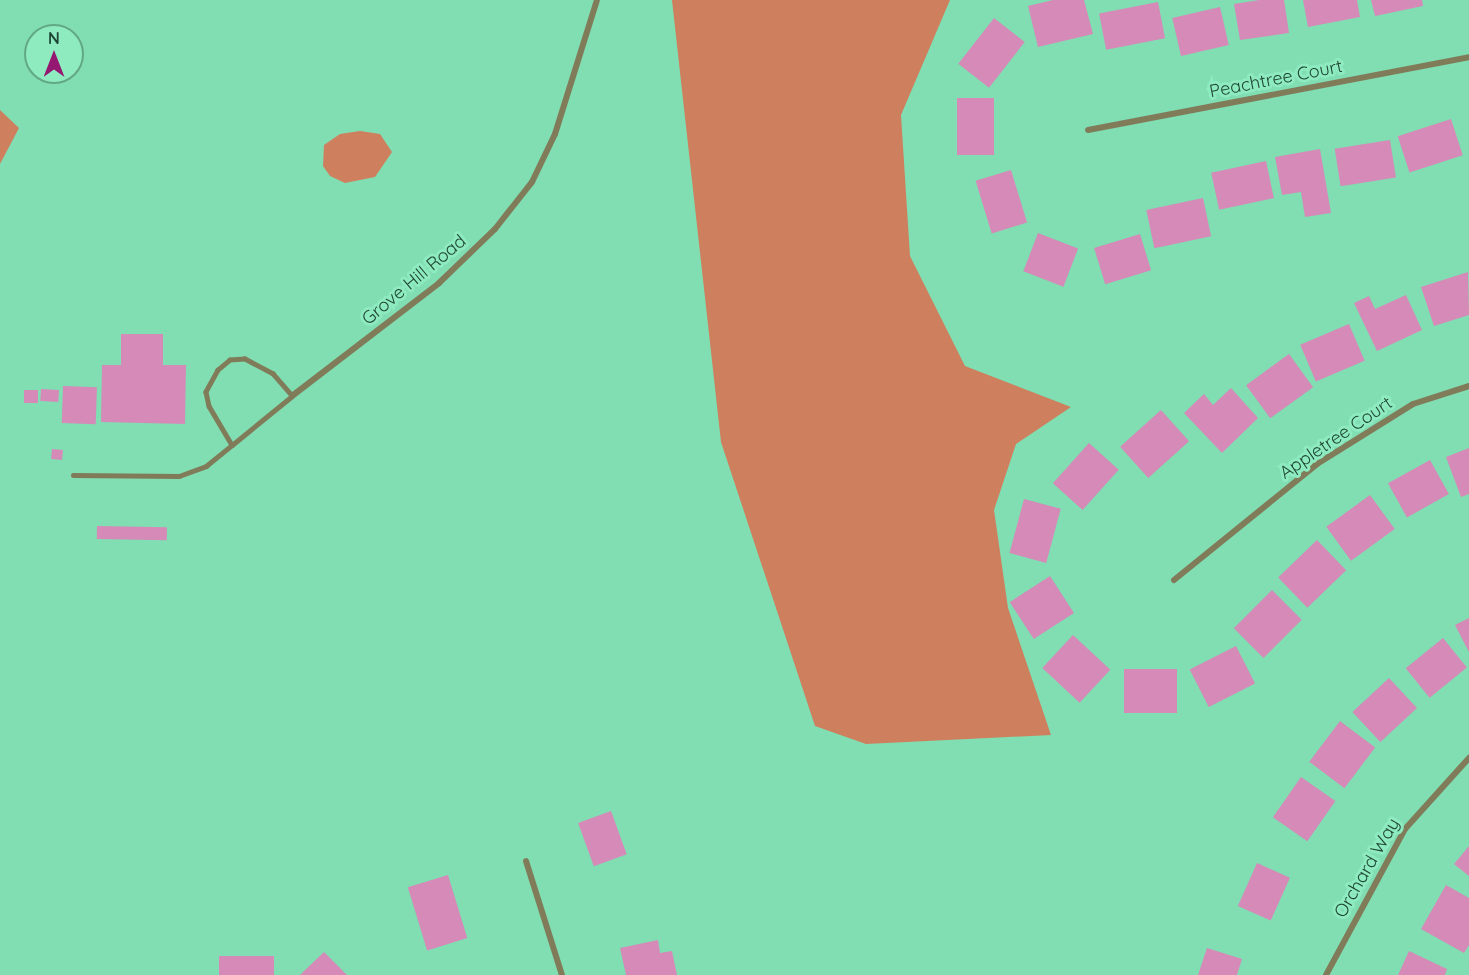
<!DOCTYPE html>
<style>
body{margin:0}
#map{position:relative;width:1469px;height:975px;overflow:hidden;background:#81ddb2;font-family:Quicksand,sans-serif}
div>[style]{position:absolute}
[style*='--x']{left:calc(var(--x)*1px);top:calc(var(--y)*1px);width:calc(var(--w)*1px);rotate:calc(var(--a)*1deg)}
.forest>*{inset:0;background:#ce7f5e}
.building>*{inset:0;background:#d58ab8;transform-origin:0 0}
.lane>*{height:4.5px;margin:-2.25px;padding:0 2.25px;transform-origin:2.25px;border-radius:2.25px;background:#807c5a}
.street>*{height:6px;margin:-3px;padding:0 3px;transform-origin:3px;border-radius:3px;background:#807c5a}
span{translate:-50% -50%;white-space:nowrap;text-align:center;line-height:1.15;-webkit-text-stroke:6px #8eeabf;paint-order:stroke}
.street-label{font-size:18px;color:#1f4634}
.north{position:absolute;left:24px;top:24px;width:60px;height:60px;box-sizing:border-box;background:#8eeabf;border:2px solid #62a887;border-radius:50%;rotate:0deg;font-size:16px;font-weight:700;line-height:24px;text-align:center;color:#1f4634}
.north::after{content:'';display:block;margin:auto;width:21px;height:27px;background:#941771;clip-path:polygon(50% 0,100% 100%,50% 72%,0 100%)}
</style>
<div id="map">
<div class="forest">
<i style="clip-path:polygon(672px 0,950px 0,901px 115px,910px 256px,965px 366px,1071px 407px,1016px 444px,994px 510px,1008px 608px,1051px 735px,866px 744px,815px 726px,721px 442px)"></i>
<i style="clip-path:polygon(0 110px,19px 128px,0 164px)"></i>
<i style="clip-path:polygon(360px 131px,380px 134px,392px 152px,375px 177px,345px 183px,330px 176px,323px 166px,324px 145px,340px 134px)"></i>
</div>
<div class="building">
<i style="clip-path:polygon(1053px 0,1084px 0,1093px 34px,1038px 47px,1028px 6px)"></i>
<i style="clip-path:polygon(1259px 0,1284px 0,1289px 33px,1240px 40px,1234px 4px)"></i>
<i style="clip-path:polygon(1303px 0,1357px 0,1360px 17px,1308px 27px)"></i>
<i style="clip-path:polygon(1371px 0,1422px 0,1423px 6px,1375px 16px)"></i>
<i style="left:1158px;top:2px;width:37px;height:60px;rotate:79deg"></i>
<i style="left:1220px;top:7px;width:39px;height:49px;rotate:77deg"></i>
<i style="left:994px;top:18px;width:39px;height:58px;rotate:38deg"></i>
<i style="left:957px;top:98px;width:37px;height:57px"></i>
<i style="left:1451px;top:119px;width:38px;height:56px;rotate:72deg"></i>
<i style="left:1390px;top:140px;width:38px;height:56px;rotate:81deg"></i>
<i style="clip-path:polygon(1320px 149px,1331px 213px,1305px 217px,1301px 192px,1282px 195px,1275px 157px)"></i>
<i style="left:1266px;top:161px;width:38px;height:56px;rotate:78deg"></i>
<i style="left:1011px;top:170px;width:55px;height:37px;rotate:73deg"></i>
<i style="left:1203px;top:198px;width:39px;height:58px;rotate:78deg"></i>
<i style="left:1038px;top:233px;width:43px;height:41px;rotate:21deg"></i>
<i style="left:1140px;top:234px;width:38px;height:48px;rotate:73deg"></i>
<i style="clip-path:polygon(1468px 272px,1469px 315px,1434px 326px,1421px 287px)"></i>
<i style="clip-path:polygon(1406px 295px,1422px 330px,1377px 351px,1354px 303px,1369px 296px,1375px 309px)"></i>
<i style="left:1349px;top:324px;width:40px;height:53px;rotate:67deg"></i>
<i style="clip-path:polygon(121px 334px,163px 334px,163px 365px,186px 365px,185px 424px,101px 422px,102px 365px,121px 365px)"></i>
<i style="left:1289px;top:354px;width:41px;height:53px;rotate:54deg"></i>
<i style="left:63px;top:386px;width:34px;height:37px;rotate:2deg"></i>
<i style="clip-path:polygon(1231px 388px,1258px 418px,1222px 453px,1184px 413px,1204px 394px,1213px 405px)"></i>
<i style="left:41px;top:389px;width:18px;height:12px;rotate:3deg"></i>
<i style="left:24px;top:390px;width:14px;height:13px"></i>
<i style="left:1161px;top:410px;width:42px;height:55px;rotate:48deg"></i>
<i style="left:1089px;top:443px;width:40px;height:54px;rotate:42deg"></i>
<i style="clip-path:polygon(1469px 448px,1469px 494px,1461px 497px,1446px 457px)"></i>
<i style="left:52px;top:449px;width:11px;height:10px;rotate:5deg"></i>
<i style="left:1430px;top:460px;width:39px;height:48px;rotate:61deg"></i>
<i style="left:1370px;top:495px;width:42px;height:54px;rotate:54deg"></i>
<i style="left:1024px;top:499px;width:38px;height:56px;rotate:15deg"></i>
<i style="left:97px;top:526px;width:70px;height:13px;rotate:1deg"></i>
<i style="left:1317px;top:540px;width:42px;height:54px;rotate:46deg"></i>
<i style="left:1050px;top:576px;width:44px;height:48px;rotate:57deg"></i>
<i style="left:1272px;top:590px;width:42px;height:54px;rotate:45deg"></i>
<i style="clip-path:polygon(1469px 618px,1469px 652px,1455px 625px)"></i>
<i style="left:1073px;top:635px;width:51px;height:45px;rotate:43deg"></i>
<i style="left:1443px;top:638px;width:38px;height:48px;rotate:51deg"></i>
<i style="left:1236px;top:646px;width:42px;height:52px;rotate:63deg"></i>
<i style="left:1124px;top:669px;width:53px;height:44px"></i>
<i style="left:1389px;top:678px;width:41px;height:50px;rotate:47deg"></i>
<i style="left:1340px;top:721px;width:44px;height:51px;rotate:37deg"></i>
<i style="left:1301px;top:777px;width:42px;height:49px;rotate:35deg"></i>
<i style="left:611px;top:811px;width:46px;height:35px;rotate:70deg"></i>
<i style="clip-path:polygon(1469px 846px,1469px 876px,1454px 864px)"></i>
<i style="left:1257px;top:863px;width:36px;height:47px;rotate:24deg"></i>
<i style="left:448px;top:875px;width:66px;height:42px;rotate:73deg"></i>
<i style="clip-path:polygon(1446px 885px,1469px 898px,1469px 945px,1464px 953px,1421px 929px)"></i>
<i style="clip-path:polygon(658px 940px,660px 953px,672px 951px,677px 975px,626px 975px,620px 948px)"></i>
<i style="clip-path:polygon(1207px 948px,1242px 959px,1237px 975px,1198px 975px)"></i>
<i style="clip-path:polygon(1409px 951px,1447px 969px,1445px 975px,1398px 975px)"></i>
<i style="clip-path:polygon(324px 952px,347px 975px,300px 975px)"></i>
<i style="left:219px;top:956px;width:55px;height:19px"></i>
</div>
<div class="lane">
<i style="--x:73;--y:475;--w:106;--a:0.5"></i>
<i style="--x:179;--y:476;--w:29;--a:-20"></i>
<i style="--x:206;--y:466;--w:33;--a:-39"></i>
<i style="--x:232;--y:445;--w:77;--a:-39.2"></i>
<i style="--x:292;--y:396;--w:29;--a:-131"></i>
<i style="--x:273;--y:374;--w:32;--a:-152"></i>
<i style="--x:245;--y:359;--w:15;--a:176"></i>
<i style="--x:230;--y:360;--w:16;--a:140"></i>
<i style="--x:218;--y:370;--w:25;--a:119"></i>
<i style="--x:206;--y:392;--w:14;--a:78"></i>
<i style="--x:209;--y:406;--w:45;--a:59.5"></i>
</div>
<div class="street">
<i style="--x:1088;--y:130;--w:388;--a:-10.8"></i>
<i style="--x:292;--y:396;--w:185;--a:-37.5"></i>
<i style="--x:439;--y:283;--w:78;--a:-44"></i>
<i style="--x:495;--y:229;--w:60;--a:-51.8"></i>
<i style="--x:532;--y:182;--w:53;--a:-64.4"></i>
<i style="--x:555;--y:134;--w:140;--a:-72.6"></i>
<i style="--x:1174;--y:580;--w:184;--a:-39"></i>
<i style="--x:1317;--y:464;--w:113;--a:-32"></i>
<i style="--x:1413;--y:404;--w:59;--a:-17.8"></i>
<i style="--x:526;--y:861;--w:120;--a:72.5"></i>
<i style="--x:1326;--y:975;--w:166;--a:-61.6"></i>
<i style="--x:1405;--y:829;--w:96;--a:-48"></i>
</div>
<div class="street-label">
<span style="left:1276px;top:79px;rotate:-11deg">Peachtree Court</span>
<span style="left:414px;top:280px;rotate:-40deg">Grove Hill Road</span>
<span style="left:1336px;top:438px;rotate:-34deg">Appletree Court</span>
<span style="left:1367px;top:868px;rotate:-60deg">Orchard Way</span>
</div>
<div class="north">N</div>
</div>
